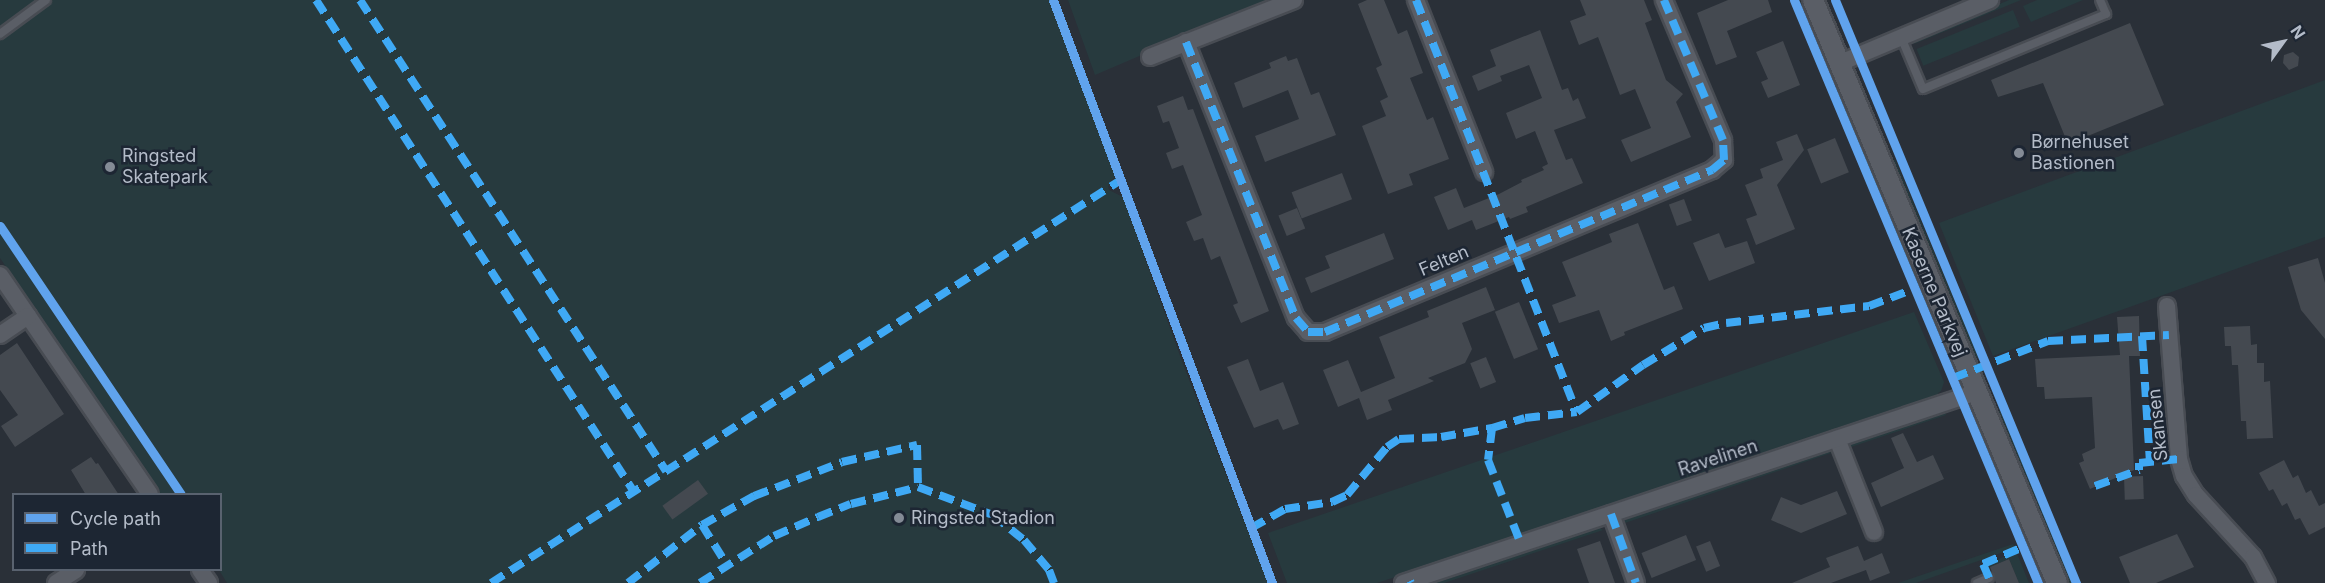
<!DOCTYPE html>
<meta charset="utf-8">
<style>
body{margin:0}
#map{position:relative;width:2325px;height:583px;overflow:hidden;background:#2a3038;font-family:Inter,sans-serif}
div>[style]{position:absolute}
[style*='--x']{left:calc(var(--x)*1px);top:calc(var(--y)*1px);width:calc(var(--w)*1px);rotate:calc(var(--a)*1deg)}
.green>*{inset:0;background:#273a3e;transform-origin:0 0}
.building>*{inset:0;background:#444950;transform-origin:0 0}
.roads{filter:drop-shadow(2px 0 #484c53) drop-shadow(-2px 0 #484c53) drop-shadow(0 2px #484c53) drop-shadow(0 -2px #484c53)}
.service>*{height:8px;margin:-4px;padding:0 4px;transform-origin:4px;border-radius:4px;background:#5a5e66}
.minor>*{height:16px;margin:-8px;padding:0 8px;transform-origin:8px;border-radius:8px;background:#5a5e66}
.tertiary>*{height:20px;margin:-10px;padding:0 10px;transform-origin:10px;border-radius:10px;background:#5a5e66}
.quiet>*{height:8px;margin-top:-4px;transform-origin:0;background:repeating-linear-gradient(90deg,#3fa9f5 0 15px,transparent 0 23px)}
.cycleway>*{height:9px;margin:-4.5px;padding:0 4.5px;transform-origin:4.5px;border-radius:4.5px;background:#60a3ed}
.dots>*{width:16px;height:16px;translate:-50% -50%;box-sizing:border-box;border:3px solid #1d2633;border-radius:50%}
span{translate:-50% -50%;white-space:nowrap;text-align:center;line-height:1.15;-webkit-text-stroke:5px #1d2633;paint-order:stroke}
.poi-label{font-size:18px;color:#b4bcc9}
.left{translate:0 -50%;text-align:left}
.street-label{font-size:18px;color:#b4bcc9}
.legend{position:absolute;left:12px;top:493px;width:210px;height:78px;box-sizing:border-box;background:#1d2633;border:2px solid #59626f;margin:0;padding:8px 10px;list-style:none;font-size:18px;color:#b4bcc9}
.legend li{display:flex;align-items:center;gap:12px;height:30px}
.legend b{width:30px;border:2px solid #59626f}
.north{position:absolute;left:2253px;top:12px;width:60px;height:60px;-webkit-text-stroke:4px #1d2633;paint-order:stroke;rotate:57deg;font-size:16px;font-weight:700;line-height:24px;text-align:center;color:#b4bcc9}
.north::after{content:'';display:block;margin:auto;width:21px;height:27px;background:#b4bcc9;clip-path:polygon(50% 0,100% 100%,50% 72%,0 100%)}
</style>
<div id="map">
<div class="green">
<i style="clip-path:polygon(0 0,1049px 0,1116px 175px,1108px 186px,1109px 190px,1123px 197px,1183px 364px,1268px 583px,227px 583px,219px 570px,212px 570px,220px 570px,220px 494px,161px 494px,0 258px)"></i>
<i style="clip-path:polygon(1068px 0,1274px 0,1144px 52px,1144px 54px,1095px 75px)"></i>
<i style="clip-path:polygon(2009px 0,2021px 0,1914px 44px,1918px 38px)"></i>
<i style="clip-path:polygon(2037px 0,2083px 0,2031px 22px,2023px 6px)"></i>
<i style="left:2013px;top:10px;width:18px;height:104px;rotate:68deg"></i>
<i style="clip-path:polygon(2325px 80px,2325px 237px,1993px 356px,1939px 223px)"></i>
<i style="left:1841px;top:93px;width:292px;height:4px;rotate:67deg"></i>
<i style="clip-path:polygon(1895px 160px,1978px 357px,1974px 360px,1891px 161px)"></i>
<i style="clip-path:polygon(1914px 312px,1944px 382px,1941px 391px,1938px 393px,1939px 397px,1377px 583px,1287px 583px,1268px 533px)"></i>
<i style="clip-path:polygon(1945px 411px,1946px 415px,1851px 447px,1849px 442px)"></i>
<i style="clip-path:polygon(2000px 411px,2073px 583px,2068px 583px,1997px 413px)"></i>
<i style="left:1980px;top:423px;width:173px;height:4px;rotate:67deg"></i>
<i style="clip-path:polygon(1826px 450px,1831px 453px,1622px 524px,1626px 516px)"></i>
<i style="clip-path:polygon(1597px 526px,1603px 530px,1444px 583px,1428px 583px)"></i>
<i style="clip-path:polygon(2013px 544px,2015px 548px,1916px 583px,1898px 583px)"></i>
<i style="clip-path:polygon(2016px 551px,2029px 583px,2019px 583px,2009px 559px,1990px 567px,1988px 564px)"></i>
</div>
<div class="building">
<i style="clip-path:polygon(1367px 0,1384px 0,1398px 34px,1407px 30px,1423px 73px,1410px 78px,1427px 120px,1433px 117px,1449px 159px,1409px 174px,1413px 185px,1388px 194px,1362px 126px,1386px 116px,1380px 101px,1388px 97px,1376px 68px,1382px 65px,1358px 4px)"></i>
<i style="clip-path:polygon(1580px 0,1644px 0,1652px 20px,1645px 23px,1666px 80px,1683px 94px,1676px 102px,1691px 137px,1631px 162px,1621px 140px,1651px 128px,1635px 89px,1620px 95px,1598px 37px,1579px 45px,1570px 21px,1586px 15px)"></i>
<i style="clip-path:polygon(1728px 0,1768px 0,1772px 12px,1727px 31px,1737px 57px,1716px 65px,1697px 13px)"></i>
<i style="clip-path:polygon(2130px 23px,2164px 105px,2068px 144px,2043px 83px,1998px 97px,1991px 80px)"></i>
<i style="clip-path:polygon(1540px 30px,1562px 90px,1568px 88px,1573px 101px,1578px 98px,1586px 118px,1554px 130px,1566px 160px,1572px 158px,1583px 183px,1526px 207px,1528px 212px,1510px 219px,1509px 217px,1476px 230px,1472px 220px,1448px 230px,1434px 197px,1456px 188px,1464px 208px,1499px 194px,1522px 182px,1521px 180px,1544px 170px,1542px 167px,1548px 164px,1535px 131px,1516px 139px,1506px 113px,1542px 98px,1529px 65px,1500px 76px,1499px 73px,1502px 81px,1478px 91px,1472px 76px,1496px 66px,1490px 50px)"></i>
<i style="clip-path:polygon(1783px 41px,1800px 85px,1768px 98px,1761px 82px,1768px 79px,1756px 52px)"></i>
<i style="clip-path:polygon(2293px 52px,2299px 57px,2298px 66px,2289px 70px,2283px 63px,2284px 55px)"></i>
<i style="clip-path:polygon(1286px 56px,1288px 61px,1297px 58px,1311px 95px,1319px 92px,1336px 135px,1265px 162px,1255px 136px,1299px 119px,1288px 90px,1243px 108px,1234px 83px,1271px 68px,1269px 63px)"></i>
<i style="clip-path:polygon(1183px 96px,1188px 110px,1193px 109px,1269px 311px,1241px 323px,1233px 305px,1238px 303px,1220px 256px,1211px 260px,1203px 238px,1194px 241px,1186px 222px,1202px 215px,1183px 165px,1172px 169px,1166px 153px,1179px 148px,1169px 121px,1163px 123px,1157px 106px)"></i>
<i style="clip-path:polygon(1797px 134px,1804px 150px,1777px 185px,1795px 229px,1756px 245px,1746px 219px,1757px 215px,1745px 185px,1763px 178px,1760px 169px,1783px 160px,1776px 142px)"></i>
<i style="left:1835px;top:138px;width:37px;height:30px;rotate:68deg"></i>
<i style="left:1342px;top:173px;width:28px;height:54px;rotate:69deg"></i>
<i style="left:1684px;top:199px;width:23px;height:16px;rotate:70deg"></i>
<i style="left:1297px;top:208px;width:22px;height:20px;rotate:68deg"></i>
<i style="clip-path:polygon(1638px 223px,1664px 290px,1674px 286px,1683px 309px,1624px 332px,1625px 335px,1611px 341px,1599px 310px,1559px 323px,1552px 305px,1576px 296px,1562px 262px,1612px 242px,1609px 234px)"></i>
<i style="clip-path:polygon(1384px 233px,1394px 259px,1311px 293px,1305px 278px,1330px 268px,1325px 256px)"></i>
<i style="clip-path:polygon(1719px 233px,1725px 248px,1747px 241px,1755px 263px,1709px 281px,1693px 243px)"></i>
<i style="clip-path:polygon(2318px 258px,2325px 283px,2325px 339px,2301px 310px,2288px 267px)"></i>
<i style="clip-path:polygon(1486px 287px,1495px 310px,1462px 323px,1472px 349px,1465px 363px,1428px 378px,1434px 381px,1388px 400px,1392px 410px,1367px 420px,1359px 398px,1338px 407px,1323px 370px,1348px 360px,1361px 392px,1395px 378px,1379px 337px,1429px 317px,1427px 311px)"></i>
<i style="left:1519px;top:302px;width:51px;height:26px;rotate:68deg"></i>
<i style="clip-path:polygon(2139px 316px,2140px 356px,2129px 356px,2134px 470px,2090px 489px,2079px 463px,2084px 461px,2082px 454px,2095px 448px,2092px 397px,2045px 399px,2044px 387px,2037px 387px,2035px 359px,2120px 355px,2117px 317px)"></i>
<i style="clip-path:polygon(2250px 326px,2251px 345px,2257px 344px,2257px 363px,2264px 363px,2264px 382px,2270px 381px,2273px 438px,2247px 439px,2246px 421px,2241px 421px,2238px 365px,2232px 365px,2231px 346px,2225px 346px,2224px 327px)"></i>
<i style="clip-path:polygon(17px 343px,64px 414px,15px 447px,1px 426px,18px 415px,0 390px,0 355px)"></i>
<i style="left:1486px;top:357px;width:27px;height:17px;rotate:68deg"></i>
<i style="clip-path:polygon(1248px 359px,1260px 391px,1283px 382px,1299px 424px,1283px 430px,1278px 419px,1254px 428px,1227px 367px)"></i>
<i style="clip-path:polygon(1903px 433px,1917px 462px,1933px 455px,1944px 479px,1881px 507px,1871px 483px,1904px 468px,1891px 438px)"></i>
<i style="clip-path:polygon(91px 457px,96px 464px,98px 463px,119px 495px,86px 495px,71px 470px)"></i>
<i style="clip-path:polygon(2284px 460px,2293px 478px,2298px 475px,2306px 493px,2311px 490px,2319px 506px,2325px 503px,2325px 527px,2309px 535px,2300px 518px,2295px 520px,2287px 503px,2282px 506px,2273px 489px,2269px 491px,2259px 473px)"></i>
<i style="left:2143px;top:476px;width:23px;height:19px;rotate:88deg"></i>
<i style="left:698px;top:480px;width:17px;height:44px;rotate:54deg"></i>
<i style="clip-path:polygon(1837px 491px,1847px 514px,1801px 533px,1771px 520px,1781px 497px,1801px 505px)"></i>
<i style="clip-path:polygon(2177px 534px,2194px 567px,2156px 583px,2130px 583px,2119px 557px)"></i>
<i style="left:1686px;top:535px;width:27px;height:48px;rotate:68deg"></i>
<i style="clip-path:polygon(1600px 541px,1615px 583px,1589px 583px,1577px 549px)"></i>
<i style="left:1710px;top:541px;width:27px;height:15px;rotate:68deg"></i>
<i style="clip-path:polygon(1858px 546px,1864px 561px,1882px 553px,1890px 573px,1870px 581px,1866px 570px,1831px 583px,1792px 583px,1830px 567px,1826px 558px)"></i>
<i style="clip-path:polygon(2009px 559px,2019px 583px,1996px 583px,1990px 567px)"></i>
</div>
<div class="roads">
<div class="service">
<i style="--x:0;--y:34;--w:57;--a:-36.5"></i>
<i style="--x:1901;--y:37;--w:56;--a:67.1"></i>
<i style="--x:1923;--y:89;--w:198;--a:-22.3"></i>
<i style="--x:2106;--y:14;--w:15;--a:-113"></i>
<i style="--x:1977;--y:583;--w:13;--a:-23"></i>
</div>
<div class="minor">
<i style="--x:1416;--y:0;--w:185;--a:68.4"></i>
<i style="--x:1186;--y:42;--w:297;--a:68.3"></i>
<i style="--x:1296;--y:318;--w:18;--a:49"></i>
<i style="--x:1308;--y:332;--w:17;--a:0"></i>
<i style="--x:1325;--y:332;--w:420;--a:-22.7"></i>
<i style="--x:1712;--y:170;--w:16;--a:-40"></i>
<i style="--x:1724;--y:160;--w:20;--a:-93"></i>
<i style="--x:1723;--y:140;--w:152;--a:-112.9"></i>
<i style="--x:1150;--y:57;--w:155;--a:-21.6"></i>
<i style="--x:1840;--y:63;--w:163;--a:-22.8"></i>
<i style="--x:0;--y:275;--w:265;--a:55.6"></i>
<i style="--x:2167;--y:306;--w:153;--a:85.5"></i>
<i style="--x:2179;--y:459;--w:18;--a:74"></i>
<i style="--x:2184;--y:476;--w:22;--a:58"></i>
<i style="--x:2196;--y:495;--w:84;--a:47.4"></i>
<i style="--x:2253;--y:557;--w:30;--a:62"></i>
<i style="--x:0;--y:335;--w:34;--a:-34"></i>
<i style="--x:1837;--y:439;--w:100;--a:68.3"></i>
<i style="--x:1611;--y:514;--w:73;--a:70.1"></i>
<i style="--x:200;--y:570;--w:16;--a:55"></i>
<i style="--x:56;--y:583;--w:24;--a:-33"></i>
<i style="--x:1403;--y:583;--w:605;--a:-18.4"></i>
</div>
<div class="tertiary">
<i style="--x:1813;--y:0;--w:632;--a:67.29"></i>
</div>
</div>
<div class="quiet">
<i style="--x:316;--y:0;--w:586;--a:57.12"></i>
<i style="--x:360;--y:0;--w:562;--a:56.99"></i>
<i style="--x:1416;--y:0;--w:442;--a:68.7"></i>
<i style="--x:1186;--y:42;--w:297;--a:68.3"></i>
<i style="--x:1296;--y:318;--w:18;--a:49"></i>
<i style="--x:1308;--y:332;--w:17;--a:0"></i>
<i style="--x:1325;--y:332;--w:420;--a:-22.7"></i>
<i style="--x:1712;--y:170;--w:16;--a:-40"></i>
<i style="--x:1724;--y:160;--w:20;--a:-93"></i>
<i style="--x:1723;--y:140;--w:152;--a:-112.9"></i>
<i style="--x:2142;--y:336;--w:126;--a:86.4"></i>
<i style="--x:1953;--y:378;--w:102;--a:-21.3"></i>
<i style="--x:2048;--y:341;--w:121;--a:-2.8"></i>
<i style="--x:1492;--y:428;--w:32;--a:97"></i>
<i style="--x:1488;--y:460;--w:90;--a:68.6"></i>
<i style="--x:2095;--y:486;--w:47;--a:-20"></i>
<i style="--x:2139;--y:470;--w:7;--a:-90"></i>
<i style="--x:2139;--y:463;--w:40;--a:-5.7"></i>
<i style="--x:1611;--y:514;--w:73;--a:70.1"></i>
<i style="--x:702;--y:525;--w:47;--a:58"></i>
<i style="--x:1251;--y:528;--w:39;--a:-29"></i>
<i style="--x:1285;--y:509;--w:48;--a:-8.5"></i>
<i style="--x:1332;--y:502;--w:17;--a:-25"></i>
<i style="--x:1347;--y:495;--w:62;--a:-50.2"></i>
<i style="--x:1387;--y:447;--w:14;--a:-34"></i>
<i style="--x:1399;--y:439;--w:42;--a:-2.7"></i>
<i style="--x:1441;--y:437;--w:52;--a:-10"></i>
<i style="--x:1492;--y:428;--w:34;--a:-17"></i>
<i style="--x:1525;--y:418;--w:52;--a:-6.6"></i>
<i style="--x:1577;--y:412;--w:81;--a:-35.5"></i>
<i style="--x:1643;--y:365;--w:71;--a:-31.2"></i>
<i style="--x:1704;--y:328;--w:23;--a:-13"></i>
<i style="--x:1726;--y:323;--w:144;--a:-6.8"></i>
<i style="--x:1869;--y:306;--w:48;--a:-20.7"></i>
<i style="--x:1989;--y:578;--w:15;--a:-113"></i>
<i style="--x:1983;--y:564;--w:43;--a:-23"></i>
<i style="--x:1410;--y:581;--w:2;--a:63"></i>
<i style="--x:491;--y:583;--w:748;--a:-32.61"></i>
<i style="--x:628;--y:583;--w:94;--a:-38.1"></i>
<i style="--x:702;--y:525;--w:60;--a:-29.1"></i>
<i style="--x:754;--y:496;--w:94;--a:-21.1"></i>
<i style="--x:842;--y:462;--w:77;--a:-12.8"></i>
<i style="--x:917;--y:445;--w:42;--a:88.6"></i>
<i style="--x:700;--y:583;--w:88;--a:-32.4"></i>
<i style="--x:774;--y:536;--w:48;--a:-23.4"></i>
<i style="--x:818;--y:517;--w:35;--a:-22"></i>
<i style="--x:851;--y:504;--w:69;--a:-14.2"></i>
<i style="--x:918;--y:487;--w:80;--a:20.5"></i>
<i style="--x:993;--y:515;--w:40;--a:39"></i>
<i style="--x:1024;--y:540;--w:39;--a:50"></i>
<i style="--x:1049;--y:570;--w:14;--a:69"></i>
</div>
<div class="cycleway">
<i style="--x:1053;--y:0;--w:623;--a:69.41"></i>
<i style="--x:1794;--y:0;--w:632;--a:67.29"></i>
<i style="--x:1835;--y:0;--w:631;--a:67.54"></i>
<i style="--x:0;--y:226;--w:323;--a:56"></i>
</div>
<div class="dots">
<i style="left:2019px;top:153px;background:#848b96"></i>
<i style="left:110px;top:167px;background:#848b96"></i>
<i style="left:899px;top:518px;background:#848b96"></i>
</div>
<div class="poi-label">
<span class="left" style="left:2031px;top:153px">Børnehuset<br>Bastionen</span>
<span class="left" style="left:122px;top:167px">Ringsted<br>Skatepark</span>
<span class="left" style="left:911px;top:518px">Ringsted Stadion</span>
</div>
<div class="street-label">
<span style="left:1444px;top:261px;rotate:-23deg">Felten</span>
<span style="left:1934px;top:292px;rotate:67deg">Kaserne Parkvej</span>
<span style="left:2158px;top:425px;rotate:-96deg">Skansen</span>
<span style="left:1718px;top:458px;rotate:-18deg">Ravelinen</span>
</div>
<ul class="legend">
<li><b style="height:8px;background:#60a3ed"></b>Cycle path</li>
<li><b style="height:8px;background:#3fa9f5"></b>Path</li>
</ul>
<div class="north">N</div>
</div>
